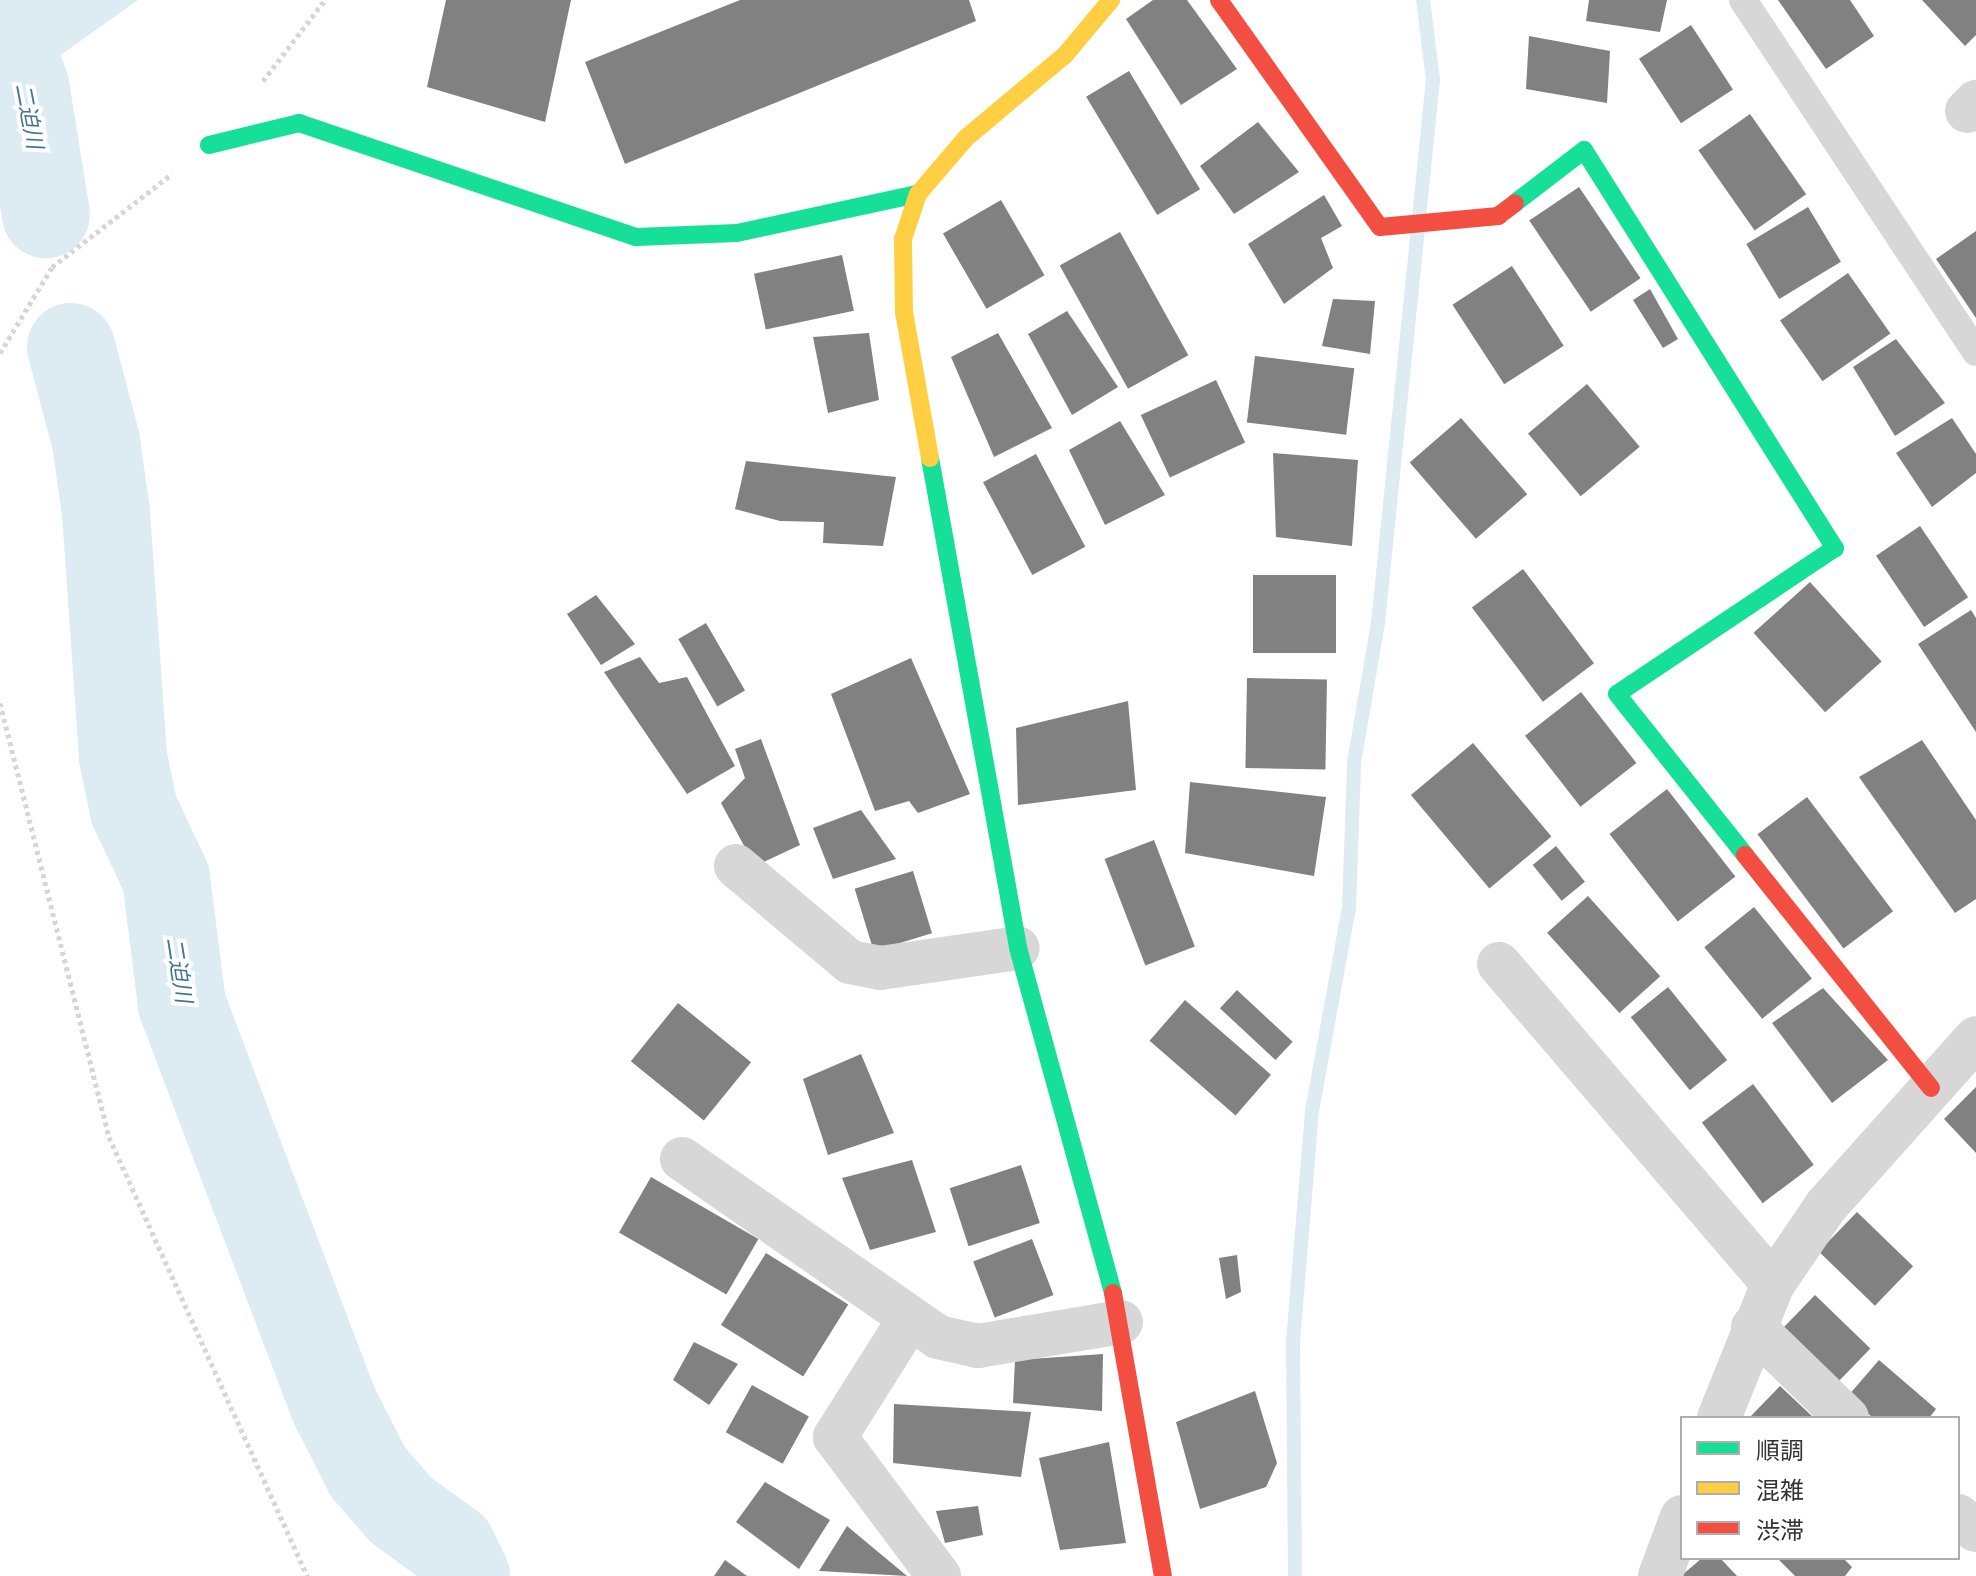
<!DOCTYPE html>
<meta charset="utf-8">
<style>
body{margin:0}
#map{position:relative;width:1976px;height:1576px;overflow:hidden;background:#fff;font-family:"Work Sans","Noto Sans JP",sans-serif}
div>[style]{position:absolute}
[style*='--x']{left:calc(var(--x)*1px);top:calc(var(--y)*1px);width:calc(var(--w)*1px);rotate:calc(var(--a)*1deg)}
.water>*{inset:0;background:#ddebf3}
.stream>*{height:14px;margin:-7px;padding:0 7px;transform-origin:7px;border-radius:7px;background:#ddebf3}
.river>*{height:88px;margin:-44px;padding:0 44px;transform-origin:44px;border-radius:44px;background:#ddebf3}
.building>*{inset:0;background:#818181;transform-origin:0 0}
.path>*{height:5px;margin-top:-2.5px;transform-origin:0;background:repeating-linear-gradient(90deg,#d6d6d6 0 4px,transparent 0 8px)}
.lane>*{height:28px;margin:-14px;padding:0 14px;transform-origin:14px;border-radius:14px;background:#d7d7d7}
.street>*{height:44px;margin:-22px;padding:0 22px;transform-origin:22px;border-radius:22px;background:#d7d7d7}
.fast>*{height:18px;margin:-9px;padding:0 9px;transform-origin:9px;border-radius:9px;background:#16e098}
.slow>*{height:18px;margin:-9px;padding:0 9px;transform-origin:9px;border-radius:9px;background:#ffcf43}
.jam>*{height:18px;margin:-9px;padding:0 9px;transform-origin:9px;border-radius:9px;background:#f24e42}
span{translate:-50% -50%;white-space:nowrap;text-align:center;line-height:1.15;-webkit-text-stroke:8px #fff;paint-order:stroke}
.water-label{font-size:22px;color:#3f7597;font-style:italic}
.legend{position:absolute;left:1680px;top:1416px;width:280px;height:144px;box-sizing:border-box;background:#fff;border:2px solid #adadad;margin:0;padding:10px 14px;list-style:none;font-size:24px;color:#333}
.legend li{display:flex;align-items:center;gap:16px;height:40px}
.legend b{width:40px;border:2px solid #adadad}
</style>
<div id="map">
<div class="water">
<i style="clip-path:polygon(0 0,138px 0,0 98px)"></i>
</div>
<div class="stream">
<i style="--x:1295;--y:1576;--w:234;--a:-90.5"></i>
<i style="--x:1293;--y:1342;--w:232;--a:-85.3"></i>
<i style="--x:1312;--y:1111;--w:206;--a:-79.7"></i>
<i style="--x:1349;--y:908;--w:145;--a:-88"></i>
<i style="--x:1354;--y:763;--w:142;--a:-80.3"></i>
<i style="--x:1378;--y:623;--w:546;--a:-84.22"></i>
<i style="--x:1433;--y:80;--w:81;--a:-97.1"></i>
</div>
<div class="river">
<i style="--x:0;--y:22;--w:68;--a:68.4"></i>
<i style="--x:25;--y:85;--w:131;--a:80.8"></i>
<i style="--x:71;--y:347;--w:97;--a:75.1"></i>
<i style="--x:96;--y:441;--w:73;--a:82.1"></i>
<i style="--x:106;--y:513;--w:245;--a:86"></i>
<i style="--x:123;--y:757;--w:54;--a:78.3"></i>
<i style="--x:134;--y:810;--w:75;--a:64.8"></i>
<i style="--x:166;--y:878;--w:128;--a:82.8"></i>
<i style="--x:182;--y:1005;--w:428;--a:69.2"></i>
<i style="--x:334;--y:1405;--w:75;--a:63.1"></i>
<i style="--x:368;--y:1472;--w:50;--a:49"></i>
<i style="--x:401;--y:1510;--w:63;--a:36"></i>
<i style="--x:452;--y:1547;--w:32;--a:64"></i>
</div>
<div class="building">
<i style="clip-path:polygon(446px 0,571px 0,545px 122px,427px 87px)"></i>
<i style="clip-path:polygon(740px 0,969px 0,976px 21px,625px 164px,585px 62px)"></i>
<i style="clip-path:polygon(1153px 0,1187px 0,1237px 69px,1181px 105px,1126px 19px)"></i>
<i style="clip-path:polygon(1589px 0,1667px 0,1660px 32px,1586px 21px)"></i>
<i style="clip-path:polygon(1778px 0,1850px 0,1874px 36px,1826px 69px)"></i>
<i style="clip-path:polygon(1922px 0,1976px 0,1976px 35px,1965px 46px)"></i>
<i style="left:1691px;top:25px;width:77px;height:62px;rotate:57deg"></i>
<i style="clip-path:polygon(1529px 36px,1610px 51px,1607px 103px,1526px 89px)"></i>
<i style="left:1129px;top:71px;width:138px;height:50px;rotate:59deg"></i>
<i style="left:1750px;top:114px;width:98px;height:63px;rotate:55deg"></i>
<i style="clip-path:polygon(1258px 122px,1299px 172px,1234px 214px,1200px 166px)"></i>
<i style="left:1579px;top:187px;width:110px;height:60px;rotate:56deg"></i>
<i style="clip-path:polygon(1324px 195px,1342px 226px,1321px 238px,1333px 268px,1284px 304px,1248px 244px)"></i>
<i style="left:1001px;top:200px;width:87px;height:67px;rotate:60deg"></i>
<i style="left:1808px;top:207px;width:64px;height:72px;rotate:59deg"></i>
<i style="clip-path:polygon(1976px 231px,1976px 318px,1936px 259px)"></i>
<i style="left:1120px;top:232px;width:141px;height:69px;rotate:61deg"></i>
<i style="left:842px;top:255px;width:57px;height:90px;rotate:78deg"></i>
<i style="left:1512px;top:266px;width:95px;height:71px;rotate:57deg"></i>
<i style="left:1848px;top:273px;width:74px;height:83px;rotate:55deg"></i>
<i style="clip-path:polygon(1650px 289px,1678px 339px,1663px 348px,1633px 300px)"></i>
<i style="clip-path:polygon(1333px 299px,1375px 301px,1370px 354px,1322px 346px)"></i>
<i style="clip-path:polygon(1067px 311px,1118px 387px,1072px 415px,1028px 334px)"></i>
<i style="clip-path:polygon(869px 333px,879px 400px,828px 413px,813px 337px)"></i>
<i style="clip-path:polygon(998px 333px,1052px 428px,994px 457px,951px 357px)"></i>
<i style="clip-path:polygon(1896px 339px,1945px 403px,1895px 436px,1853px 367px)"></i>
<i style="left:1255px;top:356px;width:100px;height:67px;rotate:7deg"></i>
<i style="left:1216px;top:380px;width:69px;height:83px;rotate:65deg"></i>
<i style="left:1587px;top:384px;width:82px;height:77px;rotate:50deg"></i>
<i style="left:1461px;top:418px;width:101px;height:68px;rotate:49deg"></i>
<i style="clip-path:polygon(1952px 418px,1976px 454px,1976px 473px,1932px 507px,1896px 453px)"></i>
<i style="clip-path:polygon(1120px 421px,1165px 495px,1105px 525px,1069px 450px)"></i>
<i style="clip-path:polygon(1273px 453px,1358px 460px,1352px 546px,1276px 537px)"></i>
<i style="left:1036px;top:454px;width:105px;height:60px;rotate:62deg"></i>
<i style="clip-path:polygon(746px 461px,896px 477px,883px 546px,823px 543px,824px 522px,780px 521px,735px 509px)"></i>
<i style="left:1920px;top:526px;width:86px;height:53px;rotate:56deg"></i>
<i style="left:1523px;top:569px;width:118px;height:64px;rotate:53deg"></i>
<i style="left:1253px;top:575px;width:83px;height:78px"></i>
<i style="left:1810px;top:582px;width:107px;height:76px;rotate:48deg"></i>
<i style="clip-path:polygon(596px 595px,635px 644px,601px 665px,567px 614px)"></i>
<i style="clip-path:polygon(1971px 610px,1976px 618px,1976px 732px,1918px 644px)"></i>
<i style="left:706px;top:623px;width:78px;height:32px;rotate:60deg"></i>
<i style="clip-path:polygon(640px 657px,659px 683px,687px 677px,735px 766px,687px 794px,604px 672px)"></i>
<i style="clip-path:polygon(911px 658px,970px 794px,918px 813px,909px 801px,875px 811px,831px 694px)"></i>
<i style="left:1247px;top:678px;width:80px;height:90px;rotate:1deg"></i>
<i style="left:1581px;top:692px;width:90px;height:71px;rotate:52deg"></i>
<i style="clip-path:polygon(1128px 701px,1136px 790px,1018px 805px,1016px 728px)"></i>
<i style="clip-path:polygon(761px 739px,800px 845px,755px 866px,721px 803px,745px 778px,735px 749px)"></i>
<i style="clip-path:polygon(1922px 740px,1976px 820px,1976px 899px,1955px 913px,1859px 777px)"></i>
<i style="left:1473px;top:743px;width:122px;height:81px;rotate:50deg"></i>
<i style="clip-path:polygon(1190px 782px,1326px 797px,1314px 876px,1185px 853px)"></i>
<i style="left:1667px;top:789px;width:111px;height:73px;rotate:52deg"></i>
<i style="left:1807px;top:797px;width:143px;height:62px;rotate:53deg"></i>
<i style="clip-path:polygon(861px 810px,896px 859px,833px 879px,813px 828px)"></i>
<i style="left:1154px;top:840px;width:114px;height:53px;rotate:69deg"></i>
<i style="left:1556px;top:846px;width:46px;height:30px;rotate:51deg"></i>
<i style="left:913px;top:871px;width:65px;height:61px;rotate:73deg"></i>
<i style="left:1588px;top:896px;width:108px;height:55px;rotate:48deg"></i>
<i style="left:1754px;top:907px;width:92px;height:64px;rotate:51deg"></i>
<i style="left:1668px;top:987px;width:94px;height:48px;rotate:51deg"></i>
<i style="clip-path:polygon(1823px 988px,1888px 1060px,1832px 1103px,1772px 1023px)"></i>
<i style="left:1237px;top:990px;width:76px;height:25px;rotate:43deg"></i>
<i style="left:1185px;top:1000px;width:114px;height:54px;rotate:41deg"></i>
<i style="left:678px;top:1003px;width:94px;height:75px;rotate:39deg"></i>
<i style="clip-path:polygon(861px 1054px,894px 1133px,828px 1155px,803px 1079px)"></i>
<i style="left:1753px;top:1084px;width:101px;height:64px;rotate:53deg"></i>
<i style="clip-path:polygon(1976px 1087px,1976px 1153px,1944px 1119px)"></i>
<i style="clip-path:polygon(912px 1160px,936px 1232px,870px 1250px,842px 1178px)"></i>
<i style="left:1021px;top:1165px;width:61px;height:75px;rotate:72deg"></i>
<i style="left:651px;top:1177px;width:124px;height:64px;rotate:30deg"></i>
<i style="left:1857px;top:1212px;width:78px;height:55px;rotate:44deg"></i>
<i style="left:1032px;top:1239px;width:60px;height:63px;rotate:69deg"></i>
<i style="left:766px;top:1253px;width:97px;height:85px;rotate:32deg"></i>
<i style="clip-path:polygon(1237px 1255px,1241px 1292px,1226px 1299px,1219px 1258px)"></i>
<i style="left:1815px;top:1295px;width:77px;height:47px;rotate:44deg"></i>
<i style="clip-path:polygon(694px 1342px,738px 1364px,709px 1405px,673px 1380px)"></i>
<i style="clip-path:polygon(1103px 1354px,1102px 1411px,1013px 1403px,1015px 1360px)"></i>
<i style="clip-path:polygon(1879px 1360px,1936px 1409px,1929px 1418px,1873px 1418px,1848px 1396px)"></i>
<i style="left:752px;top:1385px;width:65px;height:54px;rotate:29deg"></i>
<i style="clip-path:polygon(1780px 1386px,1814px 1418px,1749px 1418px)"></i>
<i style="clip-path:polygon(1255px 1391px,1277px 1463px,1266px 1487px,1200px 1509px,1176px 1422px)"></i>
<i style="clip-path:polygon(894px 1404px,1031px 1412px,1021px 1477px,893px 1463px)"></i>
<i style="clip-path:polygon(1109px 1442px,1126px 1543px,1060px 1550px,1039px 1458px)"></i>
<i style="clip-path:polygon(765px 1482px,830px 1520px,799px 1569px,736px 1522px)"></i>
<i style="clip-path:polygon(978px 1506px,983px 1535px,945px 1543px,936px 1511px)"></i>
<i style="clip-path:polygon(847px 1526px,907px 1576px,819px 1571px)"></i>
<i style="clip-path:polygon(1702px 1558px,1720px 1558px,1737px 1576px,1681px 1576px)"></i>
<i style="clip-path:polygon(1777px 1558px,1843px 1558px,1852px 1567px,1845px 1576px,1795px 1576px)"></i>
<i style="clip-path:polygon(725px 1560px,747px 1576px,714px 1576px)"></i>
</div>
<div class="path">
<i style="--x:263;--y:81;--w:102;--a:-52.6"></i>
<i style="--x:0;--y:353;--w:100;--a:-58.8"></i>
<i style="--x:52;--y:267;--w:152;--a:-37.8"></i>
<i style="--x:0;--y:703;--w:447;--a:75.9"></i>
<i style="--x:109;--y:1137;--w:482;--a:65.7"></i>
</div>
<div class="lane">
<i style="--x:1743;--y:0;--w:422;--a:56.5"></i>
</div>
<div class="street">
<i style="--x:1967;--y:111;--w:13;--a:-45"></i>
<i style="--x:736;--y:866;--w:149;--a:40.1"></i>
<i style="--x:850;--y:962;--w:31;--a:11"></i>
<i style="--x:880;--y:968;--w:139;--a:-8.2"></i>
<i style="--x:1499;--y:964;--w:421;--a:49.4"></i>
<i style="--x:682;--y:1159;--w:312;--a:34.8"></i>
<i style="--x:938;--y:1337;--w:41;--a:12.7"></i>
<i style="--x:978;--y:1346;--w:145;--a:-9.5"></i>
<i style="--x:910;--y:1318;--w:141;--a:122.2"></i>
<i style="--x:835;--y:1437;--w:174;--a:53.2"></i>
<i style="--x:1753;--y:1327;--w:131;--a:44.1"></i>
<i style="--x:1719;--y:1418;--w:144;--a:-68.1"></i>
<i style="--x:1773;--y:1284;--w:94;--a:-55.8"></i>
<i style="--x:1826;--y:1206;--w:225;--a:-48.2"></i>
<i style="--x:1958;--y:1516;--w:23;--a:38"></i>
<i style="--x:1660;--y:1576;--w:63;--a:-69.6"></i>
</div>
<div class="fast">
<i style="--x:209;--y:145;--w:93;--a:-13.7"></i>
<i style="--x:299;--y:123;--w:356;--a:18.7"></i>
<i style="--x:636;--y:237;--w:101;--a:-2.3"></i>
<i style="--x:737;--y:233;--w:185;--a:-12.2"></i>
<i style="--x:1515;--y:203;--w:87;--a:-37.5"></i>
<i style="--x:1584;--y:150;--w:471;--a:57.8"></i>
<i style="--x:1835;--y:548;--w:262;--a:146.2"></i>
<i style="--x:1617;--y:694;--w:206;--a:51.5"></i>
<i style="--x:930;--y:458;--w:498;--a:79.8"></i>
<i style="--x:1018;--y:948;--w:358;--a:74.6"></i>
</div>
<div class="slow">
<i style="--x:930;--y:458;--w:148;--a:-100.1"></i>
<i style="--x:904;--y:312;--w:73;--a:-90.8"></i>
<i style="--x:903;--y:239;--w:47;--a:-71.6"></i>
<i style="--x:918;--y:194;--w:74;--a:-49.4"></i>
<i style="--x:966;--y:138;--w:129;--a:-40"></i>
<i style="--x:1065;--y:55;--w:72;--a:-50.1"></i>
</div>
<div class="jam">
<i style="--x:1219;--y:0;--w:278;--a:54.7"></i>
<i style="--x:1380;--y:227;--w:119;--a:-5.3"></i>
<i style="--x:1498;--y:216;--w:21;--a:-37"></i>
<i style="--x:1745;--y:855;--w:298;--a:51.4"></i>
<i style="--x:1113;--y:1293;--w:287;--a:80"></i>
</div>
<div class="water-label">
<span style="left:29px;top:116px;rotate:79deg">二迫川</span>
<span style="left:179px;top:970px;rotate:81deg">二迫川</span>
</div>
<ul class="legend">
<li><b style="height:10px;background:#16e098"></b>順調</li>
<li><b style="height:10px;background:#ffcf43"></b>混雑</li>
<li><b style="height:10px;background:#f24e42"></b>渋滞</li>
</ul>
</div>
